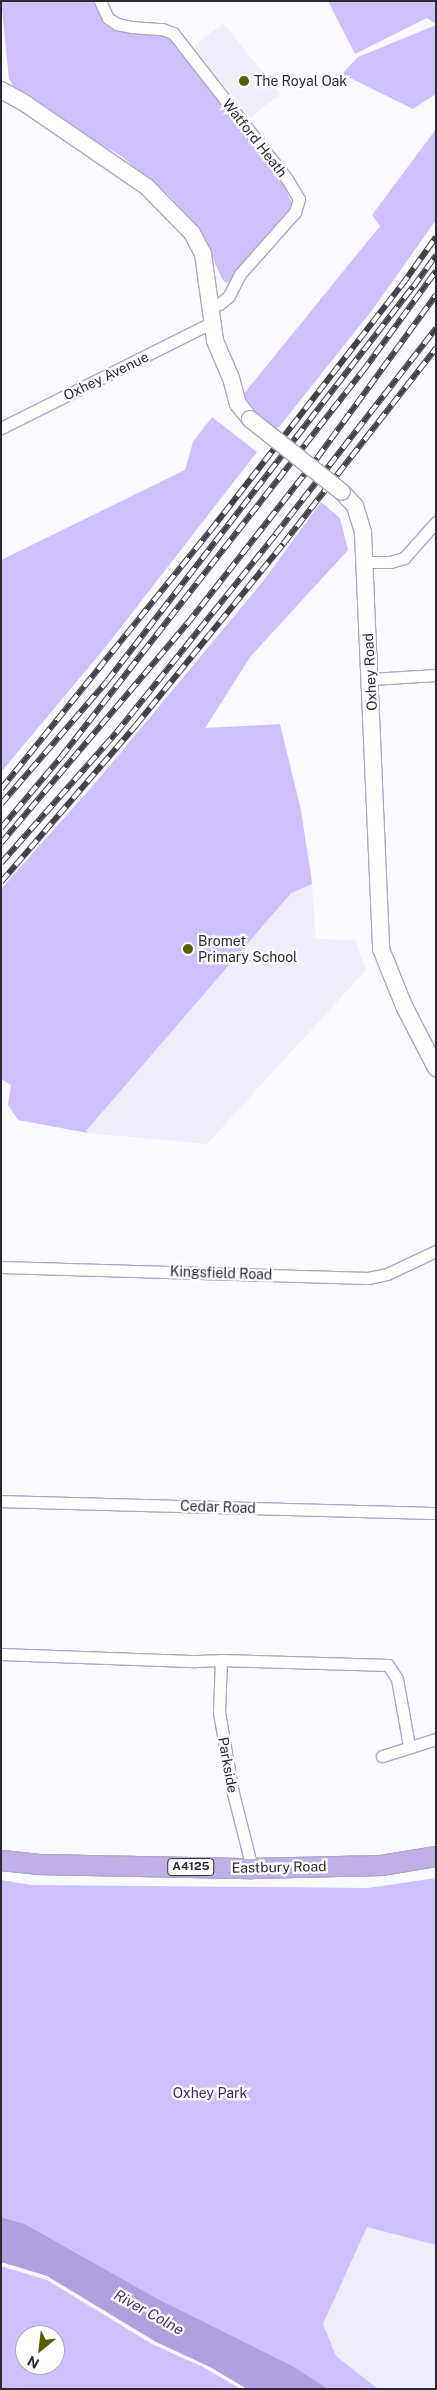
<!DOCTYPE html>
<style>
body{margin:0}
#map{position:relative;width:437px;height:2390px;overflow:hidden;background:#faf9ff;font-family:"Public Sans",sans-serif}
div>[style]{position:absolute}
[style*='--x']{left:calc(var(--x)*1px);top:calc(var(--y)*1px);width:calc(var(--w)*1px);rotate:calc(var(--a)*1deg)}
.built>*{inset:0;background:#efecfb;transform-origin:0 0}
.green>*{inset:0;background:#cfc0fd}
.water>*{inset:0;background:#b0a0de}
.roads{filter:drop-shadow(1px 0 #aea7c3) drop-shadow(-1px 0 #aea7c3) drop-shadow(0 1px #aea7c3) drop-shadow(0 -1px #aea7c3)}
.street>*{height:11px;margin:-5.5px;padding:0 5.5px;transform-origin:5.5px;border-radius:5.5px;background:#fff}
.secondary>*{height:16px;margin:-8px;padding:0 8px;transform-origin:8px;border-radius:8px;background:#fff}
.primary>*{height:19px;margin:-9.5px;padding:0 9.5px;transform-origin:9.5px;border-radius:9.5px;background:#c1afe8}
.rail>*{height:5.5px;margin-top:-2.75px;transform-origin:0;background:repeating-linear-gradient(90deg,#fff 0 11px,#43414b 0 22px);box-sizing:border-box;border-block:1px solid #43414b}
.bridges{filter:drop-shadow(1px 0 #aea7c3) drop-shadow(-1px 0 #aea7c3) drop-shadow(0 1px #aea7c3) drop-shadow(0 -1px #aea7c3)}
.secondary-bridge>*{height:16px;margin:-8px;padding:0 8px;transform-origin:8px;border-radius:8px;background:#fff}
.dots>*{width:14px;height:14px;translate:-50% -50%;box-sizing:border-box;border:2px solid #fff;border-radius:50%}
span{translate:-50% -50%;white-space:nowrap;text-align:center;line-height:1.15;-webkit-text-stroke:4.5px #fff;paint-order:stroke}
.shield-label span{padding:1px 4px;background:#fff;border:1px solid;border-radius:4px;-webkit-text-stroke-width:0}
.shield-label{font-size:12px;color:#2b2934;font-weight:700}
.poi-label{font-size:14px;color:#2b2934}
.left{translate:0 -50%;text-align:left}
.street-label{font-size:14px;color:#2b2934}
.park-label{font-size:14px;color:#3d236b}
.water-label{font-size:15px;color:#472e77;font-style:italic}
.frame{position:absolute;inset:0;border:2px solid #2b2934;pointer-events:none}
.north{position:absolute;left:15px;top:2325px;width:50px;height:50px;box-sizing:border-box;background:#fff;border:1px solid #aaa9ae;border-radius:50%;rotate:209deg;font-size:14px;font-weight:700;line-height:20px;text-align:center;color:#2b2934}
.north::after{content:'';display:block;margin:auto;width:18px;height:22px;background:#576000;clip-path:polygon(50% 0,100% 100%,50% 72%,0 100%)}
</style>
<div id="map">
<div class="built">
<i style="left:223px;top:23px;width:91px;height:38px;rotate:51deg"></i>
<i style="clip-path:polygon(309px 848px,316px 939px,355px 940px,366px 970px,207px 1144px,88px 1133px,1px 1064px,1px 966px)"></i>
<i style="clip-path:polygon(367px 2226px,436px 2245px,436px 2389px,378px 2389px,336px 2356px,323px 2324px)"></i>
</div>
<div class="green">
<i style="clip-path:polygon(1px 1px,93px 1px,106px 25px,118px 29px,169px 35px,285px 187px,293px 206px,231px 281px,226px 283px,222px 279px,202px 233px,170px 196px,121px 156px,52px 115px,15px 89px,9px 79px)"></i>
<i style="clip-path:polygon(328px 1px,436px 1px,436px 24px,427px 18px,355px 54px)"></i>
<i style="clip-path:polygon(436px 25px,436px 94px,413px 109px,342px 74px,358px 57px)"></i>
<i style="clip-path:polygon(436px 129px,436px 220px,373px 309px,279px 427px,274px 429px,255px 414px,242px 396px,380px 226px,372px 215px)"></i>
<i style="clip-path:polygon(212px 417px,257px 452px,104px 649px,1px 772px,1px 560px,185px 470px,193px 442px)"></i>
<i style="clip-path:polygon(321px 502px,340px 518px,348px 550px,251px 656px,205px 728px,280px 724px,301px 810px,312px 884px,291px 893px,86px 1131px,88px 1133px,18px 1120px,8px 1105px,11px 1085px,1px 1079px,1px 889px,97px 781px,264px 580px)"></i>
<i style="clip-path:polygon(436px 1878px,436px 2245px,367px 2227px,323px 2324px,336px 2356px,378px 2389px,322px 2389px,229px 2335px,158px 2299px,25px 2224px,1px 2217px,1px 1880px,32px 1885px,368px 1888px)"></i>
<i style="clip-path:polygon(evenodd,1px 2266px,47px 2280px,152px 2344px,203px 2367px,241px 2389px,1px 2389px,1px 2266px,25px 2335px,55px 2335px,55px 2365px,25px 2365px,25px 2335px)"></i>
</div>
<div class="water">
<i style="clip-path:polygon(1px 2217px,25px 2224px,158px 2299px,294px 2367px,328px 2389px,247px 2389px,210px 2367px,156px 2342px,47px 2276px,1px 2262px)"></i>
</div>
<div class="roads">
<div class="street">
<i style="--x:100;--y:1;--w:19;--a:65"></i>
<i style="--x:108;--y:18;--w:11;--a:34"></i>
<i style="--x:117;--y:24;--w:14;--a:12"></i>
<i style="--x:131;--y:27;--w:31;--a:4"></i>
<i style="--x:162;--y:29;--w:12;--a:20"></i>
<i style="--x:173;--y:33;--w:185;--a:52"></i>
<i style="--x:287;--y:179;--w:23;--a:59"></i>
<i style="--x:299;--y:199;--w:14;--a:107"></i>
<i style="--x:295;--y:212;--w:83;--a:131.6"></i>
<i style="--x:240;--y:274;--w:25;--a:117"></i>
<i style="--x:229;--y:296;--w:13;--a:141"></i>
<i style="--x:219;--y:304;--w:9;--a:167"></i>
<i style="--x:1;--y:428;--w:235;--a:-26.6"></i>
<i style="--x:365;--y:562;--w:25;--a:0"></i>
<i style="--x:390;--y:562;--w:15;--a:-16"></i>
<i style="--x:404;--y:558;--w:48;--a:-48.4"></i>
<i style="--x:371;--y:679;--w:65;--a:-3.5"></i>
<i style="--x:1;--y:1267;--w:367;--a:1.7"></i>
<i style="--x:368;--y:1278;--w:19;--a:-12"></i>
<i style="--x:387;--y:1274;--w:54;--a:-25.1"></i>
<i style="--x:1;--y:1501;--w:435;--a:1.6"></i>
<i style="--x:1;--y:1654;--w:195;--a:2.1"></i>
<i style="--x:196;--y:1661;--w:25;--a:-2"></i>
<i style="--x:382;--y:1756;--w:57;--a:-17.5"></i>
<i style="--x:252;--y:1868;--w:77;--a:-104.2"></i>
<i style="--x:233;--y:1793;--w:82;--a:-99.8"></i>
<i style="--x:219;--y:1712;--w:52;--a:-87.8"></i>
<i style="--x:221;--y:1660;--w:167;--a:1.7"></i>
<i style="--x:388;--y:1665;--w:17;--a:57"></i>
<i style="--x:397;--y:1679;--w:68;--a:79.8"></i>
</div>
<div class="secondary">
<i style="--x:1;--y:90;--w:25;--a:29"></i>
<i style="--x:23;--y:102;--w:150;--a:34.4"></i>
<i style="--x:147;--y:187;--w:64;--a:45.6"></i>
<i style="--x:192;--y:233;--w:24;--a:62"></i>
<i style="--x:203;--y:254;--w:88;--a:82.1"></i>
<i style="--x:215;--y:341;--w:40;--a:66.6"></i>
<i style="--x:231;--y:378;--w:27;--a:75"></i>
<i style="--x:238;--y:404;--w:19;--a:51"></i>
<i style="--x:342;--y:492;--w:19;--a:47"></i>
<i style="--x:355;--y:506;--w:28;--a:73"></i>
<i style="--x:363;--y:533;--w:416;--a:87.5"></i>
<i style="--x:381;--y:949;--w:61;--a:68"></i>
<i style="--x:404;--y:1006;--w:70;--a:62.7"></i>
</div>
<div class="primary">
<i style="--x:1;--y:1860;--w:36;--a:6"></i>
<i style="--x:37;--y:1864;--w:215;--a:1.1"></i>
<i style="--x:252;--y:1868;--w:129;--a:-1.3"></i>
<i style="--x:381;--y:1865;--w:56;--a:-9.3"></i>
</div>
</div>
<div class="rail">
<i style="--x:1;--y:789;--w:332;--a:-51"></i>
<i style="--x:210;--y:531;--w:311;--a:-52.1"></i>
<i style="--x:401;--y:286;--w:60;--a:-54.5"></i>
<i style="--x:1;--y:804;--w:162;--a:-49.2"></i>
<i style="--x:107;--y:681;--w:499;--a:-52.2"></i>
<i style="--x:413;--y:287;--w:39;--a:-54"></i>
<i style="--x:1;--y:828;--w:93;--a:-49.8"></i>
<i style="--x:61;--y:757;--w:489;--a:-52"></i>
<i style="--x:362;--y:372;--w:125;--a:-53.8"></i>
<i style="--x:1;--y:843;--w:287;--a:-49.7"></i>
<i style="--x:187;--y:624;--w:211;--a:-51.9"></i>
<i style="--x:317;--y:458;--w:202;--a:-53.9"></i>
<i style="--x:1;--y:863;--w:174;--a:-48.5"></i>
<i style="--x:116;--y:733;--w:254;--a:-51.2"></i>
<i style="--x:275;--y:535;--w:262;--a:-52.1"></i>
<i style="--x:1;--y:882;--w:207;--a:-49.3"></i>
<i style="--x:136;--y:725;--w:233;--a:-50.9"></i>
<i style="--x:283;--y:544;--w:249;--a:-52"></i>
</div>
<div class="bridges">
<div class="secondary-bridge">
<i style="--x:250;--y:419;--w:117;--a:38.4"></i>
</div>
</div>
<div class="dots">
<i style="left:244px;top:81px;background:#576000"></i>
<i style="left:188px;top:949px;background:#576000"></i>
</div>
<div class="shield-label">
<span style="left:191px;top:1867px">A4125</span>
</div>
<div class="poi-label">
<span class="left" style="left:254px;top:81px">The Royal Oak</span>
<span class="left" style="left:198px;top:949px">Bromet<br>Primary School</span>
</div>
<div class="street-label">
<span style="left:255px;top:138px;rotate:52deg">Watford Heath</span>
<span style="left:106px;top:376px;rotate:-26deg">Oxhey Avenue</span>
<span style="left:370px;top:672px;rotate:-93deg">Oxhey Road</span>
<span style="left:221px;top:1273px;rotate:2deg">Kingsfield Road</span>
<span style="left:218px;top:1507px;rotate:2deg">Cedar Road</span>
<span style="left:228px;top:1765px;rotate:80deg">Parkside</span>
<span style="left:279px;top:1867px;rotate:-1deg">Eastbury Road</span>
</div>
<div class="park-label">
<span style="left:210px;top:2093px">Oxhey Park</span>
</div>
<div class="water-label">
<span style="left:149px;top:2312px;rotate:29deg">River Colne</span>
</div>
<div class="frame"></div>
<div class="north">N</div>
</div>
